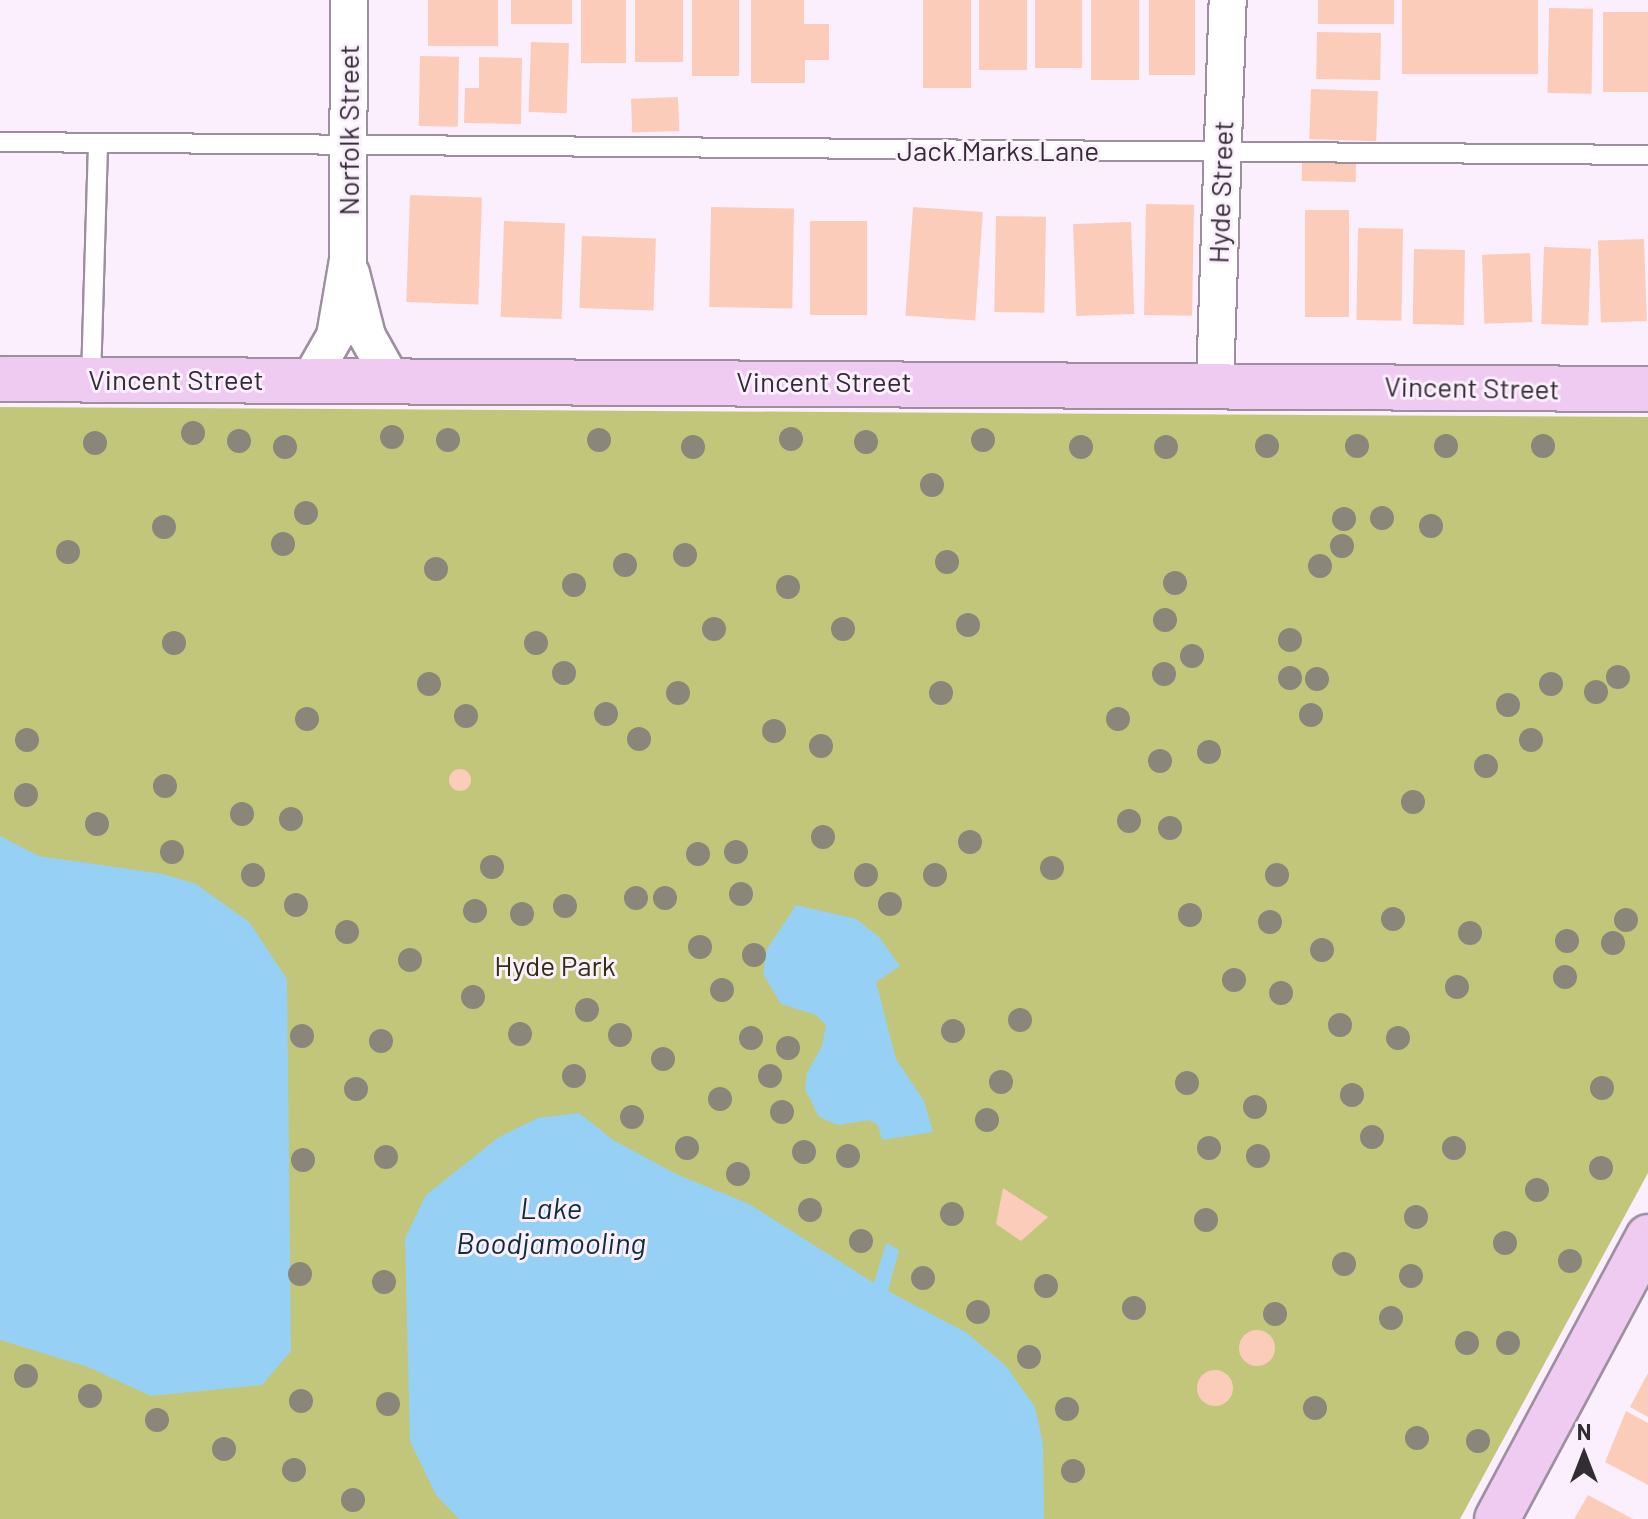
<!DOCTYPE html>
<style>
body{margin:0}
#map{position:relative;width:1648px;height:1519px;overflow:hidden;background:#fbeffd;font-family:Barlow,sans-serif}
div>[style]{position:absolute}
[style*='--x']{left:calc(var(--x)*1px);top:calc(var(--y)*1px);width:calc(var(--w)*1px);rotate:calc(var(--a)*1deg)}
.green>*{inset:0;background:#c2c67b}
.water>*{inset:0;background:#96d1f5}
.building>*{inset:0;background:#fbccba;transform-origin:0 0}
.round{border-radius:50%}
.roads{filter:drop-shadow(2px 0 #9d8fa0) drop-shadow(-2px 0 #9d8fa0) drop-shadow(0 2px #9d8fa0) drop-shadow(0 -2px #9d8fa0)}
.lane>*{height:18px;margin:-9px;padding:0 9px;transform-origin:9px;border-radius:9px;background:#fff}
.street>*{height:36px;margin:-18px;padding:0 18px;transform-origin:18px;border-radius:18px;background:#fff}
.primary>*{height:44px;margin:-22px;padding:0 22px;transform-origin:22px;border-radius:22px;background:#efcaf1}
.trees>*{width:24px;height:24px;margin:-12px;border-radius:50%;background:#8b867a}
span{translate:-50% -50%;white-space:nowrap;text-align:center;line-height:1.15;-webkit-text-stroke:6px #fbeffd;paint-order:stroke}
.street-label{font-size:28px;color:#322c33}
.park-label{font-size:28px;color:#2f300f}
.water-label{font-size:30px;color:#0c2e40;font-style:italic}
.north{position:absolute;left:1544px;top:1415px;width:80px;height:80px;-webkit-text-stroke:6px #fbeffd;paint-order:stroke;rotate:0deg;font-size:22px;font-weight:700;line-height:32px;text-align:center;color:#322c33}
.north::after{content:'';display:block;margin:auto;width:28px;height:36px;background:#322c33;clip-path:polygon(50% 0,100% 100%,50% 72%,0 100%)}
</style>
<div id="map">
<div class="green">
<i style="clip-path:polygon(0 407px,1648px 417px,1648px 1173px,1460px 1519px,0 1519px)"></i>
</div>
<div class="water">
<i style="clip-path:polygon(0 836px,39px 856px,163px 874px,196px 884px,249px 922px,287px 979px,291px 1351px,262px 1385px,151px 1396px,88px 1367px,0 1340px)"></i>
<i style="clip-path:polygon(796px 905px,856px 919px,879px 937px,900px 966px,876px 982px,896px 1059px,924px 1101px,933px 1132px,882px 1140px,878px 1125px,869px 1120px,838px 1125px,819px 1117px,805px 1089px,807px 1073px,822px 1046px,826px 1025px,816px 1015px,781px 1004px,763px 974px,767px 949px)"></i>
<i style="clip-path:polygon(579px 1113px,613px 1140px,676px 1174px,749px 1204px,874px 1283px,886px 1243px,899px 1250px,888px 1291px,967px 1333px,1006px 1366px,1035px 1407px,1043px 1444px,1044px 1519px,459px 1519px,436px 1495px,410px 1441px,405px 1238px,426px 1195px,499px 1137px,538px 1118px)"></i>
</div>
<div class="building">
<i style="left:428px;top:0;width:70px;height:46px"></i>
<i style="left:511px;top:0;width:61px;height:24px"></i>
<i style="left:581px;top:0;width:45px;height:63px"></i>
<i style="left:635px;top:0;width:48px;height:62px"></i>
<i style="left:692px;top:0;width:47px;height:76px"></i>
<i style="clip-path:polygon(751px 0,804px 0,804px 24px,829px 24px,829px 60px,805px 60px,805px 83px,751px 83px)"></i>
<i style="left:923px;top:0;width:48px;height:88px"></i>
<i style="left:979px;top:0;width:48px;height:70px"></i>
<i style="left:1035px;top:0;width:47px;height:68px"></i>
<i style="left:1091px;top:0;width:48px;height:80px"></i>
<i style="left:1149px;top:0;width:46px;height:75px"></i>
<i style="left:1318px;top:0;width:76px;height:24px"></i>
<i style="left:1402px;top:0;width:136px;height:74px"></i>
<i style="left:1549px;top:8px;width:44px;height:85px;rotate:1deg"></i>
<i style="left:1648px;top:12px;width:80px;height:45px;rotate:90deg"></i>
<i style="left:1317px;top:32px;width:64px;height:47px;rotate:1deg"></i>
<i style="left:531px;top:42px;width:38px;height:70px;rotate:2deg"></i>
<i style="left:420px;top:56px;width:39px;height:70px;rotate:1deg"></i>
<i style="clip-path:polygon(479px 57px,522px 58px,521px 124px,464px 123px,465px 88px,479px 88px)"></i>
<i style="left:1311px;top:89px;width:67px;height:50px;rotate:2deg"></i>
<i style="left:678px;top:97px;width:34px;height:47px;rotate:88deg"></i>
<i style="left:1302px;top:162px;width:54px;height:19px;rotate:1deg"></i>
<i style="left:410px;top:195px;width:72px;height:107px;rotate:2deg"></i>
<i style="left:1146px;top:204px;width:48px;height:111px;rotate:1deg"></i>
<i style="left:711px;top:207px;width:83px;height:100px;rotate:1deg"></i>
<i style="left:913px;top:207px;width:70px;height:109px;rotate:4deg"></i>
<i style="left:1305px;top:210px;width:44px;height:107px"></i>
<i style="left:996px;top:216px;width:50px;height:96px;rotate:1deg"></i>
<i style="left:504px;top:221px;width:61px;height:96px;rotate:2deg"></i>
<i style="left:810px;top:221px;width:57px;height:94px"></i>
<i style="left:1131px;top:222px;width:92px;height:58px;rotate:88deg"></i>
<i style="left:1358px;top:228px;width:45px;height:92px;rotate:1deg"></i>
<i style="left:582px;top:236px;width:74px;height:72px;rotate:2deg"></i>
<i style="left:1644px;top:239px;width:82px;height:46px;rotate:88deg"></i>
<i style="left:1544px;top:247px;width:47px;height:77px;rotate:2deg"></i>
<i style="left:1414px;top:249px;width:51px;height:75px;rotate:1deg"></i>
<i style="left:1530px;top:253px;width:69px;height:48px;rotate:88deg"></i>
<i class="round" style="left:449px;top:769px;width:22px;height:22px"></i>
<i style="clip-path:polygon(1003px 1188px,1048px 1217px,1021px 1241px,996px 1224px)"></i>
<i class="round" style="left:1239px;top:1330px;width:36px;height:36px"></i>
<i class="round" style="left:1197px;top:1370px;width:36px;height:36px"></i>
<i style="clip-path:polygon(1648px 1373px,1648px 1417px,1630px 1407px)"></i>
<i style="clip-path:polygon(1626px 1411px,1648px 1423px,1648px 1485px,1605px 1462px)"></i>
<i style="clip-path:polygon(1588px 1495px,1633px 1519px,1574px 1519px)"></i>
</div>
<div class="roads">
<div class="lane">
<i style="--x:0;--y:142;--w:1648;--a:0.45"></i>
<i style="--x:91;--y:380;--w:237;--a:-88.3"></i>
</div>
<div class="street">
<i style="--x:351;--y:273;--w:65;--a:75.7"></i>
<i style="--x:367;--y:336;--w:49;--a:60.8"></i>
<i style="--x:311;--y:378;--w:48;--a:-60.3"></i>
<i style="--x:335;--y:336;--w:77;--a:-80.3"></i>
<i style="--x:348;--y:260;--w:260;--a:-89.8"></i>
<i style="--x:1215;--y:383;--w:383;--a:-88.1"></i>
</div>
<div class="primary">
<i style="--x:0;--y:379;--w:1648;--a:0.35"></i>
<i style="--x:1497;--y:1519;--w:320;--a:-61.8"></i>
</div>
</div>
<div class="trees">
<i style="left:193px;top:433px"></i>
<i style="left:392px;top:437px"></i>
<i style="left:791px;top:439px"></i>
<i style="left:448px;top:440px"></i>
<i style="left:599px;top:440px"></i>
<i style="left:983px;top:440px"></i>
<i style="left:239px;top:441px"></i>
<i style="left:866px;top:442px"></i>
<i style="left:95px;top:443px"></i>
<i style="left:1267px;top:446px"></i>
<i style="left:1357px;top:446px"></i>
<i style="left:1446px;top:446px"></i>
<i style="left:1543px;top:446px"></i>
<i style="left:285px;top:447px"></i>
<i style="left:693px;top:447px"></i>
<i style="left:1081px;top:447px"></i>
<i style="left:1166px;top:447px"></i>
<i style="left:932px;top:485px"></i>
<i style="left:306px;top:513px"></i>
<i style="left:1382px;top:518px"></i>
<i style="left:1344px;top:519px"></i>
<i style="left:1431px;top:526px"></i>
<i style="left:164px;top:527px"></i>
<i style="left:283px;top:544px"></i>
<i style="left:1342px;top:546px"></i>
<i style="left:68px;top:552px"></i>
<i style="left:685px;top:555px"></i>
<i style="left:947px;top:562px"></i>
<i style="left:625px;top:565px"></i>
<i style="left:1320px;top:566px"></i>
<i style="left:436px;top:569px"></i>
<i style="left:1175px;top:583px"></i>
<i style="left:574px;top:585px"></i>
<i style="left:788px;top:587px"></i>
<i style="left:1165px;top:620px"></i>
<i style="left:968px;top:625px"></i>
<i style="left:714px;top:629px"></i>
<i style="left:843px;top:629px"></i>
<i style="left:1290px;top:640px"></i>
<i style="left:174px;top:643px"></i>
<i style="left:536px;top:643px"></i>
<i style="left:1192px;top:656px"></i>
<i style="left:564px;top:673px"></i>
<i style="left:1164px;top:674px"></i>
<i style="left:1618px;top:677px"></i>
<i style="left:1290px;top:678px"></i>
<i style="left:1317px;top:679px"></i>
<i style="left:429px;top:684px"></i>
<i style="left:1551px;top:684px"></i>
<i style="left:1596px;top:692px"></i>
<i style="left:678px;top:693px"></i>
<i style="left:941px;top:693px"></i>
<i style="left:1508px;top:705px"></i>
<i style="left:606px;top:714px"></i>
<i style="left:1311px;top:715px"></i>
<i style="left:466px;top:716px"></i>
<i style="left:307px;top:719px"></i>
<i style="left:1118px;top:719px"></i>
<i style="left:774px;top:731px"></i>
<i style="left:639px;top:739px"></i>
<i style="left:27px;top:740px"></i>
<i style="left:1531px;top:740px"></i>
<i style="left:821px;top:746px"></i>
<i style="left:1209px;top:752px"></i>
<i style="left:1160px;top:761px"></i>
<i style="left:1486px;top:766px"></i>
<i style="left:165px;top:786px"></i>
<i style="left:26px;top:795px"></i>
<i style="left:1413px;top:802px"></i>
<i style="left:242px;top:814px"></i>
<i style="left:291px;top:819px"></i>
<i style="left:1129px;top:821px"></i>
<i style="left:97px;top:824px"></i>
<i style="left:1170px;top:828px"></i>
<i style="left:823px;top:837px"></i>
<i style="left:970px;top:842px"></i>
<i style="left:172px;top:852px"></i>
<i style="left:736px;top:852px"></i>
<i style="left:698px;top:854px"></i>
<i style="left:492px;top:867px"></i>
<i style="left:1052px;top:868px"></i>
<i style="left:253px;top:875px"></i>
<i style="left:866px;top:875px"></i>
<i style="left:935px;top:875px"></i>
<i style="left:1277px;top:875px"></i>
<i style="left:741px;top:894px"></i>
<i style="left:636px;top:898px"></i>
<i style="left:665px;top:898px"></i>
<i style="left:890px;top:904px"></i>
<i style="left:296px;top:905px"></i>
<i style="left:565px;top:906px"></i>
<i style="left:475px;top:911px"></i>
<i style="left:522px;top:914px"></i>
<i style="left:1190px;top:915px"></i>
<i style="left:1393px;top:919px"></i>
<i style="left:1626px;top:920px"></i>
<i style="left:1270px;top:922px"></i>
<i style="left:347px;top:932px"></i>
<i style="left:1470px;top:933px"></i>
<i style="left:1567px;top:941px"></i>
<i style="left:1613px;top:943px"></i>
<i style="left:700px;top:947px"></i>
<i style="left:1322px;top:950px"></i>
<i style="left:754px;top:955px"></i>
<i style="left:410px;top:960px"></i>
<i style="left:1565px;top:977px"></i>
<i style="left:1234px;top:980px"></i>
<i style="left:1457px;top:987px"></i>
<i style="left:722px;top:990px"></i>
<i style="left:1281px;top:993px"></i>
<i style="left:473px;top:997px"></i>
<i style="left:587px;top:1010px"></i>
<i style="left:1020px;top:1020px"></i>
<i style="left:1340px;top:1025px"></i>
<i style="left:953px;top:1031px"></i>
<i style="left:520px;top:1034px"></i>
<i style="left:620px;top:1035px"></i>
<i style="left:302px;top:1036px"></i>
<i style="left:751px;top:1038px"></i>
<i style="left:1398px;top:1038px"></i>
<i style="left:381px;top:1041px"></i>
<i style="left:788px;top:1048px"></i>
<i style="left:663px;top:1059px"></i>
<i style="left:574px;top:1076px"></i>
<i style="left:770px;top:1076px"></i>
<i style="left:1001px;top:1082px"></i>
<i style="left:1187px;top:1083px"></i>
<i style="left:1602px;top:1088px"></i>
<i style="left:356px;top:1089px"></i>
<i style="left:1352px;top:1095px"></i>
<i style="left:720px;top:1099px"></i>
<i style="left:1255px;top:1107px"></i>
<i style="left:782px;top:1112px"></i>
<i style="left:632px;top:1117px"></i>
<i style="left:987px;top:1120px"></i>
<i style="left:1372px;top:1137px"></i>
<i style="left:687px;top:1148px"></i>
<i style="left:1209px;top:1148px"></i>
<i style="left:1454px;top:1148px"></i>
<i style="left:804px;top:1152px"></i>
<i style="left:848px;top:1156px"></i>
<i style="left:1258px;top:1156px"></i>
<i style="left:386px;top:1157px"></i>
<i style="left:303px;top:1160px"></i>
<i style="left:1601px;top:1168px"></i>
<i style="left:738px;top:1174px"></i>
<i style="left:1537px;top:1190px"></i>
<i style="left:810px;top:1210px"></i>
<i style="left:952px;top:1214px"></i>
<i style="left:1416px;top:1217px"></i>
<i style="left:1206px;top:1220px"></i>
<i style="left:861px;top:1241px"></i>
<i style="left:1505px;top:1243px"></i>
<i style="left:1570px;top:1261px"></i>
<i style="left:1344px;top:1264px"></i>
<i style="left:300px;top:1274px"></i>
<i style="left:1411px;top:1276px"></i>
<i style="left:923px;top:1278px"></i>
<i style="left:384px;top:1282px"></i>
<i style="left:1046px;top:1286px"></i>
<i style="left:1134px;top:1308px"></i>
<i style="left:978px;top:1312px"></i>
<i style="left:1275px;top:1314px"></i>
<i style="left:1391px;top:1318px"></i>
<i style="left:1467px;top:1343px"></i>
<i style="left:1508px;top:1343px"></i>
<i style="left:1029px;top:1357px"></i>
<i style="left:26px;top:1376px"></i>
<i style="left:90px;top:1396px"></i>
<i style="left:301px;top:1401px"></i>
<i style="left:388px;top:1404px"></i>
<i style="left:1315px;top:1408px"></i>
<i style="left:1067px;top:1409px"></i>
<i style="left:157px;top:1420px"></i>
<i style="left:1417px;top:1438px"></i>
<i style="left:1478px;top:1441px"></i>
<i style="left:224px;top:1449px"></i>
<i style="left:294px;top:1470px"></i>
<i style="left:1073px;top:1471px"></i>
<i style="left:353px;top:1500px"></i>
</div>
<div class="street-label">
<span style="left:348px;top:130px;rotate:-90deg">Norfolk Street</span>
<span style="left:998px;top:150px">Jack Marks Lane</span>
<span style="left:1220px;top:192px;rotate:-88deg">Hyde Street</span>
<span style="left:176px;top:379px">Vincent Street</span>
<span style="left:824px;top:381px">Vincent Street</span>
<span style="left:1472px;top:387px;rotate:1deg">Vincent Street</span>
</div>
<div class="park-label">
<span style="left:555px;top:965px">Hyde Park</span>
</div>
<div class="water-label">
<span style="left:551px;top:1224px">Lake<br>Boodjamooling</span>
</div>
<div class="north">N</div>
</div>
